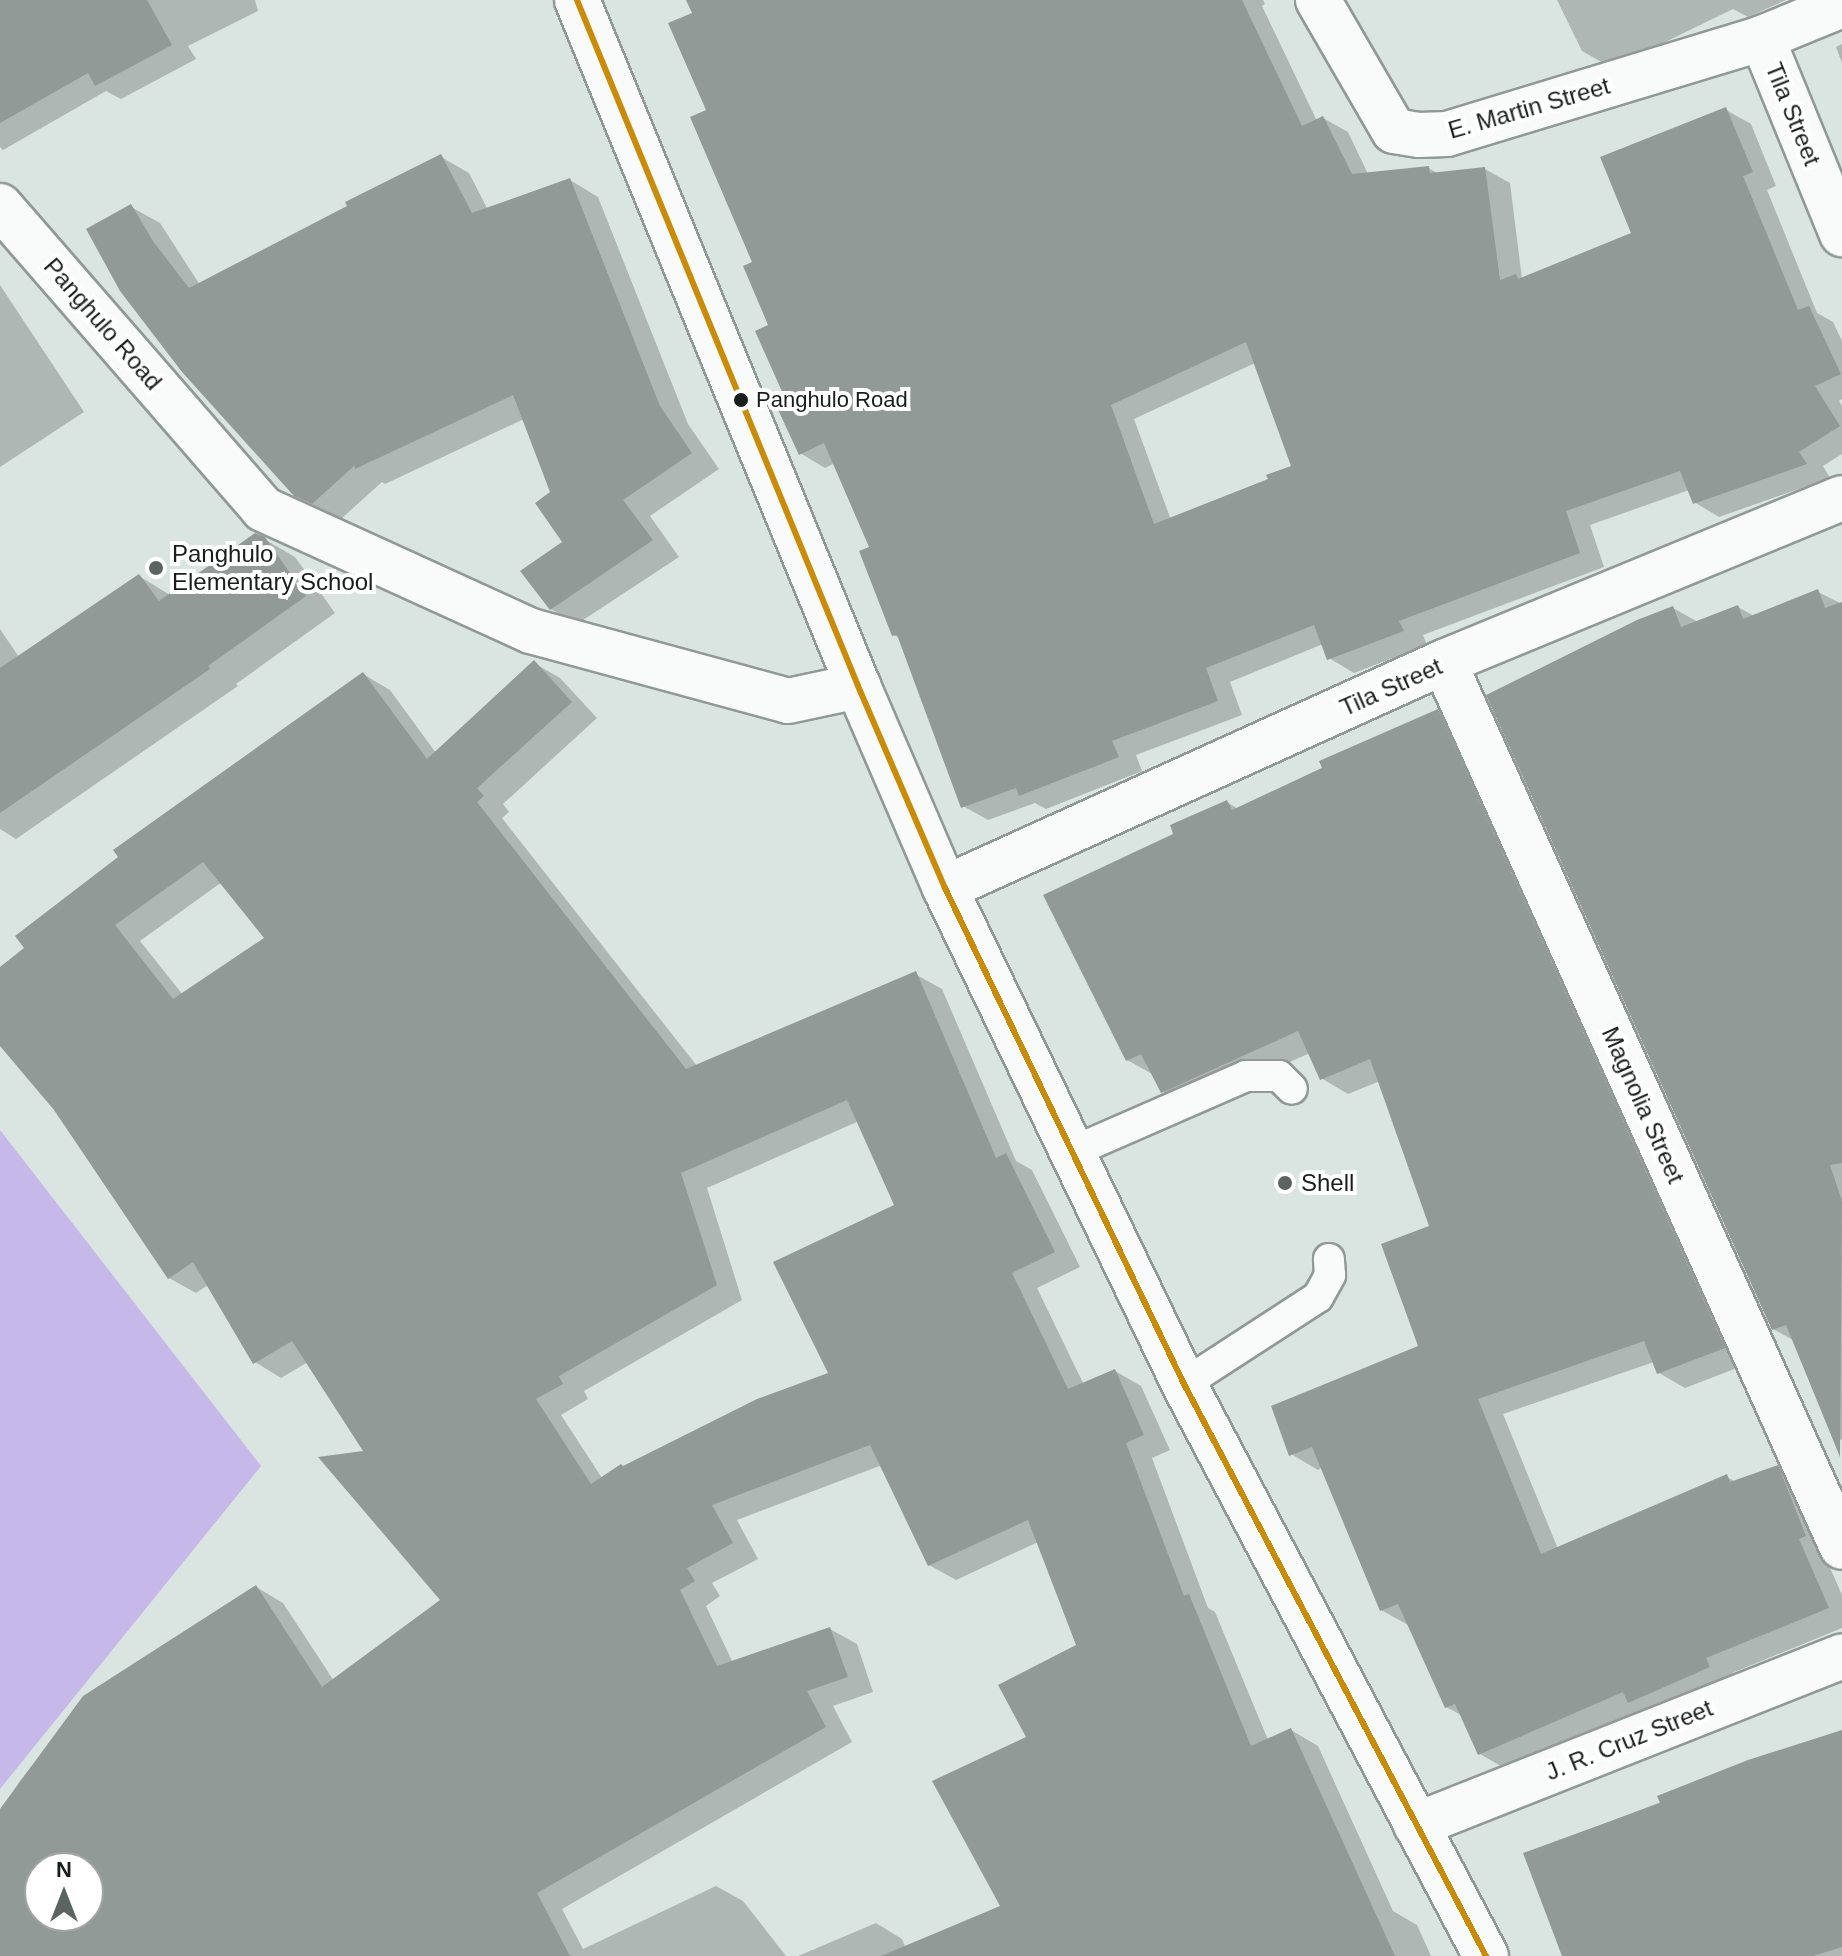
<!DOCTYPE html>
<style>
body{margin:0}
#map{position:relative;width:1842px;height:1956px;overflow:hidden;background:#dae5e2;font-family:Arial,sans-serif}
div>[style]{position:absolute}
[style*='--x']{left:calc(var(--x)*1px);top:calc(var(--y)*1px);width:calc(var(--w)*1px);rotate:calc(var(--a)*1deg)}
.water>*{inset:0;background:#c6b8e9}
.shadow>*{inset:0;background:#0003}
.building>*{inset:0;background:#919a97}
.roads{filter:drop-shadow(2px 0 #919997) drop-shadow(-2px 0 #919997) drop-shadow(0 2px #919997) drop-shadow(0 -2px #919997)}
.service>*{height:30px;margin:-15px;padding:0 15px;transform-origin:15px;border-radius:15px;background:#f9fbfb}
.minor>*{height:44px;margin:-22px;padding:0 22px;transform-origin:22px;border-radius:22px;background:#f9fbfb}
.secondary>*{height:44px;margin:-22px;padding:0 22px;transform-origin:22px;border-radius:22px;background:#f9fbfb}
.bus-1>*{height:6px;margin:-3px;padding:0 3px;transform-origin:3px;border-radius:3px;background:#ca8b06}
.dots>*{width:22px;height:22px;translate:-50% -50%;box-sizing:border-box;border:4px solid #fff;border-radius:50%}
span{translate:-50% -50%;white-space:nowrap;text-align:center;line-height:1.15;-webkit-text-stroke:8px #fff;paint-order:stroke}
.bus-label{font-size:22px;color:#171e1c}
.left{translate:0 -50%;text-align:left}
.street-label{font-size:24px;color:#171e1c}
.poi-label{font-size:24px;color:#171e1c}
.north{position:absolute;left:24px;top:1852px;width:80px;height:80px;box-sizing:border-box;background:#fff;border:2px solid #a2a5a4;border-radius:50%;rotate:0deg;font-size:22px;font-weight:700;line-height:32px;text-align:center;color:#171e1c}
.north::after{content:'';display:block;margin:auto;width:28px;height:36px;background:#5b6461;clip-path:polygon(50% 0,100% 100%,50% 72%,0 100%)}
</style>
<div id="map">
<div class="water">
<i style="clip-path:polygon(0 1130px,261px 1466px,0 1789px)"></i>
</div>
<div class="shadow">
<i style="clip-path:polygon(0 0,255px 0,258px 11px,188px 46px,196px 59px,121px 99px,106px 91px,3px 150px,0 147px)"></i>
<i style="clip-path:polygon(evenodd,688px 0,1263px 0,1265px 4px,1262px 6px,1317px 121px,1323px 118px,1348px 132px,1368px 174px,1428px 168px,1439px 174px,1485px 169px,1510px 183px,1522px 279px,1634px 235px,1726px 110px,1751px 124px,1776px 186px,1767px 190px,1817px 313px,1833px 322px,1842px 341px,1842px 399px,1839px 401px,1842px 406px,1842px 454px,1823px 466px,1830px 478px,1719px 517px,1694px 502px,1689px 490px,1590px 525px,1604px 567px,1423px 635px,1427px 645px,1354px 673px,1329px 658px,1323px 644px,1230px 682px,1242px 715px,1136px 755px,1142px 771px,1046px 809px,1035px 803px,988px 820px,963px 806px,901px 639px,894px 635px,871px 548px,835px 463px,825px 468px,800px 453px,754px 263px,709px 111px,694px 14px,688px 0,1255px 363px,1294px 467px,1270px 480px,1171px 520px,1134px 419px,1255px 363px)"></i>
<i style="clip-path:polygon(1557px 0,1786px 0,1748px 17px,1733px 9px,1612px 68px,1582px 51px)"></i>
<i style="clip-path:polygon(1842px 44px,1842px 63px,1836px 47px)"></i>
<i style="clip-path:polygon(441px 157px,469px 173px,488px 210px,570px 180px,598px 197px,688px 424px,719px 469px,650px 516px,679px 557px,577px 624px,549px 608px,565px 543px,552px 493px,524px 419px,385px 484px,382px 482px,341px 519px,324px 511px,295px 494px,131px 207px,160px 223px,200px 285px)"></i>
<i style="clip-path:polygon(0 285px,84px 412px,0 467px)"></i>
<i style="clip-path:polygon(264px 539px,295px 557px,335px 613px,236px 684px,238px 686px,16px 839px,0 829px,0 629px,19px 657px,139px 576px,170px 595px)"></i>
<i style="clip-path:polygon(1818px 592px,1842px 604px,1842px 1440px,1833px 1435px,1795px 1341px,1773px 1329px,1673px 608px,1698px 622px,1738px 607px,1754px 616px)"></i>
<i style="clip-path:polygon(evenodd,534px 663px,560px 678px,597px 718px,503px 804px,509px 812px,502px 818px,697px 1066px,915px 974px,942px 989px,1016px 1161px,1032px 1170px,1080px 1267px,1037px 1288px,1084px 1385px,1115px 1371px,1141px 1386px,1170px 1450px,1152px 1458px,1208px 1608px,1215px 1612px,1268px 1740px,1291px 1730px,1318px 1746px,1393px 1911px,1417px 1925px,1431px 1956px,798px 1956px,876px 1923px,902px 1939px,905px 1946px,1002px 1907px,1028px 1738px,1079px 1646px,1038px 1542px,956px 1580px,929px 1565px,882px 1465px,737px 1520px,758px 1559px,712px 1583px,720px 1596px,706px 1606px,733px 1663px,830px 1629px,857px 1644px,873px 1692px,833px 1706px,852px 1742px,562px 1909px,583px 1949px,716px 1886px,743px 1901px,786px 1956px,0 1956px,0 1812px,20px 1781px,85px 1698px,256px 1587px,283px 1603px,334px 1681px,443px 1601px,366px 1452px,308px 1362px,281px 1378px,255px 1362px,208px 1285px,196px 1293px,169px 1278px,56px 1108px,0 1043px,0 970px,363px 674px,390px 690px,436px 753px,534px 663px,222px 882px,266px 938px,183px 995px,140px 941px,222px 882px,534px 663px,859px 1121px,896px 1206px,830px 1374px,602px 1478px,561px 1415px,588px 1399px,584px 1391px,742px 1300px,707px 1188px,859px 1121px,534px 663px,40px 1868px,88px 1868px,88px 1916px,40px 1916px,40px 1868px)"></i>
<i style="clip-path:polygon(1438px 711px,1464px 727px,1750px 1363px,1685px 1388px,1659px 1373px,1654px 1362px,1503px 1414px,1558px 1549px,1727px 1477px,1736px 1482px,1777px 1467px,1804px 1482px,1824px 1554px,1842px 1595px,1842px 1628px,1732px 1673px,1735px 1682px,1656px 1717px,1644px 1710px,1506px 1769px,1480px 1754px,1463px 1716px,1446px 1707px,1408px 1625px,1381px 1610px,1323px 1467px,1318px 1470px,1291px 1454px,1421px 1347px,1431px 1228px,1380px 1081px,1348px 1094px,1321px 1078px,1310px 1053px,1189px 1107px,1163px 1092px,1154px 1075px,1127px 1060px,1176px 835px,1227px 802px,1238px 809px)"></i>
<i style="clip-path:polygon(1842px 1732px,1842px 1956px,1562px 1956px,1526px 1854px)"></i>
</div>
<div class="building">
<i style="clip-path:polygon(0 0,147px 0,172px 45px,95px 86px,88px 73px,0 123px)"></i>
<i style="clip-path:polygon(evenodd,686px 0,1242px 0,1302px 126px,1323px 116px,1352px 174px,1429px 166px,1430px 173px,1485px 167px,1500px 280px,1516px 274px,1518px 279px,1631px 233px,1600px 157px,1726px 107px,1753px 172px,1743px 176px,1798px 310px,1809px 306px,1841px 374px,1815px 386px,1840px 426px,1799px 452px,1807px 464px,1693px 504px,1680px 471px,1566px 511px,1580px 553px,1399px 621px,1404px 631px,1327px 660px,1314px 625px,1206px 668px,1218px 701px,1112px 741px,1119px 757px,1019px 796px,1016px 788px,961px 808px,897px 635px,892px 636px,859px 551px,869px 547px,824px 443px,799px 455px,774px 401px,784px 396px,755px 331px,768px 325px,743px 266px,752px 262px,690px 117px,706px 110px,668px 23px,692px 13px,686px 0,1246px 342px,1291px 466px,1266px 475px,1268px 479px,1154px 524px,1111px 405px,1246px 342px)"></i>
<i style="clip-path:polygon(441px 154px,472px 213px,570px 178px,660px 406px,692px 453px,623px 500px,653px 540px,550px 610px,520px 571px,562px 542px,535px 503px,550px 492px,513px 395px,355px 469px,354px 466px,312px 504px,294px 496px,182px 372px,120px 291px,86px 229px,131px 204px,153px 241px,189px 288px,347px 206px,345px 202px)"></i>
<i style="clip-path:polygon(255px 533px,265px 537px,306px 596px,208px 666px,210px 669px,0 813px,0 668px,139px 574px,159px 601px)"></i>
<i style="clip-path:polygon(1818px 589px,1825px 608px,1842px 602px,1842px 1163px,1830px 1165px,1842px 1201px,1840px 1457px,1786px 1325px,1772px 1330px,1486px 695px,1637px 620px,1673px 606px,1681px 627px,1738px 605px,1743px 619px)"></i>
<i style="clip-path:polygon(evenodd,534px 660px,572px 702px,477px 788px,484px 796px,477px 802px,686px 1069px,916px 971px,996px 1158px,1006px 1153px,1055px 1252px,1012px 1273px,1068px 1389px,1115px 1369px,1144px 1435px,1126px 1443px,1184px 1596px,1189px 1594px,1251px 1746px,1291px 1728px,1395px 1956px,881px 1956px,1000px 1906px,932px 1781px,1026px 1737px,998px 1685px,1076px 1645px,1028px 1520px,928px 1566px,870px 1445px,712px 1505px,733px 1543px,687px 1568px,695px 1581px,680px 1590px,717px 1666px,830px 1627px,848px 1677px,807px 1691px,826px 1727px,537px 1893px,570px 1956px,0 1956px,0 1809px,83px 1696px,256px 1585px,322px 1687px,440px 1600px,318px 1457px,363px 1451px,292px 1341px,253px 1364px,193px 1262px,168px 1279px,54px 1110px,0 1046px,0 967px,24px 948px,15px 936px,118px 857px,113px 850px,363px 672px,427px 759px,534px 660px,203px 862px,264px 938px,173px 999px,115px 925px,203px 862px,534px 660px,847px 1100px,894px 1205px,773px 1262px,828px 1373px,757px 1399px,623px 1466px,621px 1464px,591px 1484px,536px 1399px,563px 1384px,559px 1376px,717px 1285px,681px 1173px,847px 1100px,534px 660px,40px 1868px,88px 1868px,88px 1916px,40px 1916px,40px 1868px)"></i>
<i style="clip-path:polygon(1438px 709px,1725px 1348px,1657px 1374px,1644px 1341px,1478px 1399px,1541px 1554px,1727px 1474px,1730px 1482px,1778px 1465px,1806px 1536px,1799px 1539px,1829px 1608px,1706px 1658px,1710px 1667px,1628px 1703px,1623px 1692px,1478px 1755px,1455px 1704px,1445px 1708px,1398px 1604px,1380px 1611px,1312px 1447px,1289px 1456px,1271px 1406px,1418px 1346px,1381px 1244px,1429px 1226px,1370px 1059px,1320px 1080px,1298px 1031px,1161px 1093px,1141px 1054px,1126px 1061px,1043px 895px,1173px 834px,1170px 825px,1227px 800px,1232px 810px,1322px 768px,1319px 761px)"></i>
<i style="clip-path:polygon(1842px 1730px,1842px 1947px,1813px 1956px,1562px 1956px,1523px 1853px,1660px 1803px,1657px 1796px,1748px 1760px)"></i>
</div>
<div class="roads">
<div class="service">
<i style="--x:1072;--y:1152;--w:190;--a:-23.6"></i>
<i style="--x:1246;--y:1076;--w:33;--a:0"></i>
<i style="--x:1279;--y:1076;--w:18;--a:45"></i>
<i style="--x:1184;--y:1384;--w:160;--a:-33"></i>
<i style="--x:1318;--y:1297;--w:25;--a:-61"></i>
<i style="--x:1330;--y:1275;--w:16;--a:-94"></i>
</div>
<div class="minor">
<i style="--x:1318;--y:0;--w:151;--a:59.9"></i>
<i style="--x:1394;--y:131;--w:25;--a:9"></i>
<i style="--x:1419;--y:135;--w:28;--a:-2"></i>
<i style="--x:1447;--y:134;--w:329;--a:-16.9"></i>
<i style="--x:1762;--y:38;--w:87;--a:-22.4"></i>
<i style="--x:1762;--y:38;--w:212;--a:67.8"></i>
<i style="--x:1444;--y:662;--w:970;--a:65.79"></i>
<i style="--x:945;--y:888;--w:548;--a:-24.37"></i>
<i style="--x:1444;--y:662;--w:430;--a:-22.4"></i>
<i style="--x:1416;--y:1825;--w:458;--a:-21.6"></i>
</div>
<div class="secondary">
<i style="--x:577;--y:0;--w:741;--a:67.72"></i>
<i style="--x:858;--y:686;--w:220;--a:66.7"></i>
<i style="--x:945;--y:888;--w:551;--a:64.27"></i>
<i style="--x:1184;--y:1384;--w:647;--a:62.17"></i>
<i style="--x:0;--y:206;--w:401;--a:49"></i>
<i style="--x:263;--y:509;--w:294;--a:24.5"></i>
<i style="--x:531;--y:631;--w:266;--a:15.2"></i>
<i style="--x:788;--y:701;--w:72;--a:-12.1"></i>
</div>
</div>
<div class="bus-1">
<i style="--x:577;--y:0;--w:741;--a:67.72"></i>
<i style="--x:858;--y:686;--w:220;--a:66.7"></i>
<i style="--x:945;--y:888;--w:551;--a:64.27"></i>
<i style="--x:1184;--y:1384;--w:647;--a:62.17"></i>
</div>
<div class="dots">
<i style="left:741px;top:400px;background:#171e1c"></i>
<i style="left:156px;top:568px;background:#5b6461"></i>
<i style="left:1285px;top:1183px;background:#5b6461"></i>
</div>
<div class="bus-label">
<span class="left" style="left:756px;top:400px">Panghulo Road</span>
</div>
<div class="street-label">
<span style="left:1529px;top:108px;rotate:-16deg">E. Martin Street</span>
<span style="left:1793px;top:114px;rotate:68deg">Tila Street</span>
<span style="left:103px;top:324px;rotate:49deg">Panghulo Road</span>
<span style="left:1391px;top:687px;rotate:-24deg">Tila Street</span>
<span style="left:1643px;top:1105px;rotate:66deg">Magnolia Street</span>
<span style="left:1629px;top:1740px;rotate:-22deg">J. R. Cruz Street</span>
</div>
<div class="poi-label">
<span class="left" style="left:172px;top:568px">Panghulo<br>Elementary School</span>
<span class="left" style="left:1301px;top:1183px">Shell</span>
</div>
<div class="north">N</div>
</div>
